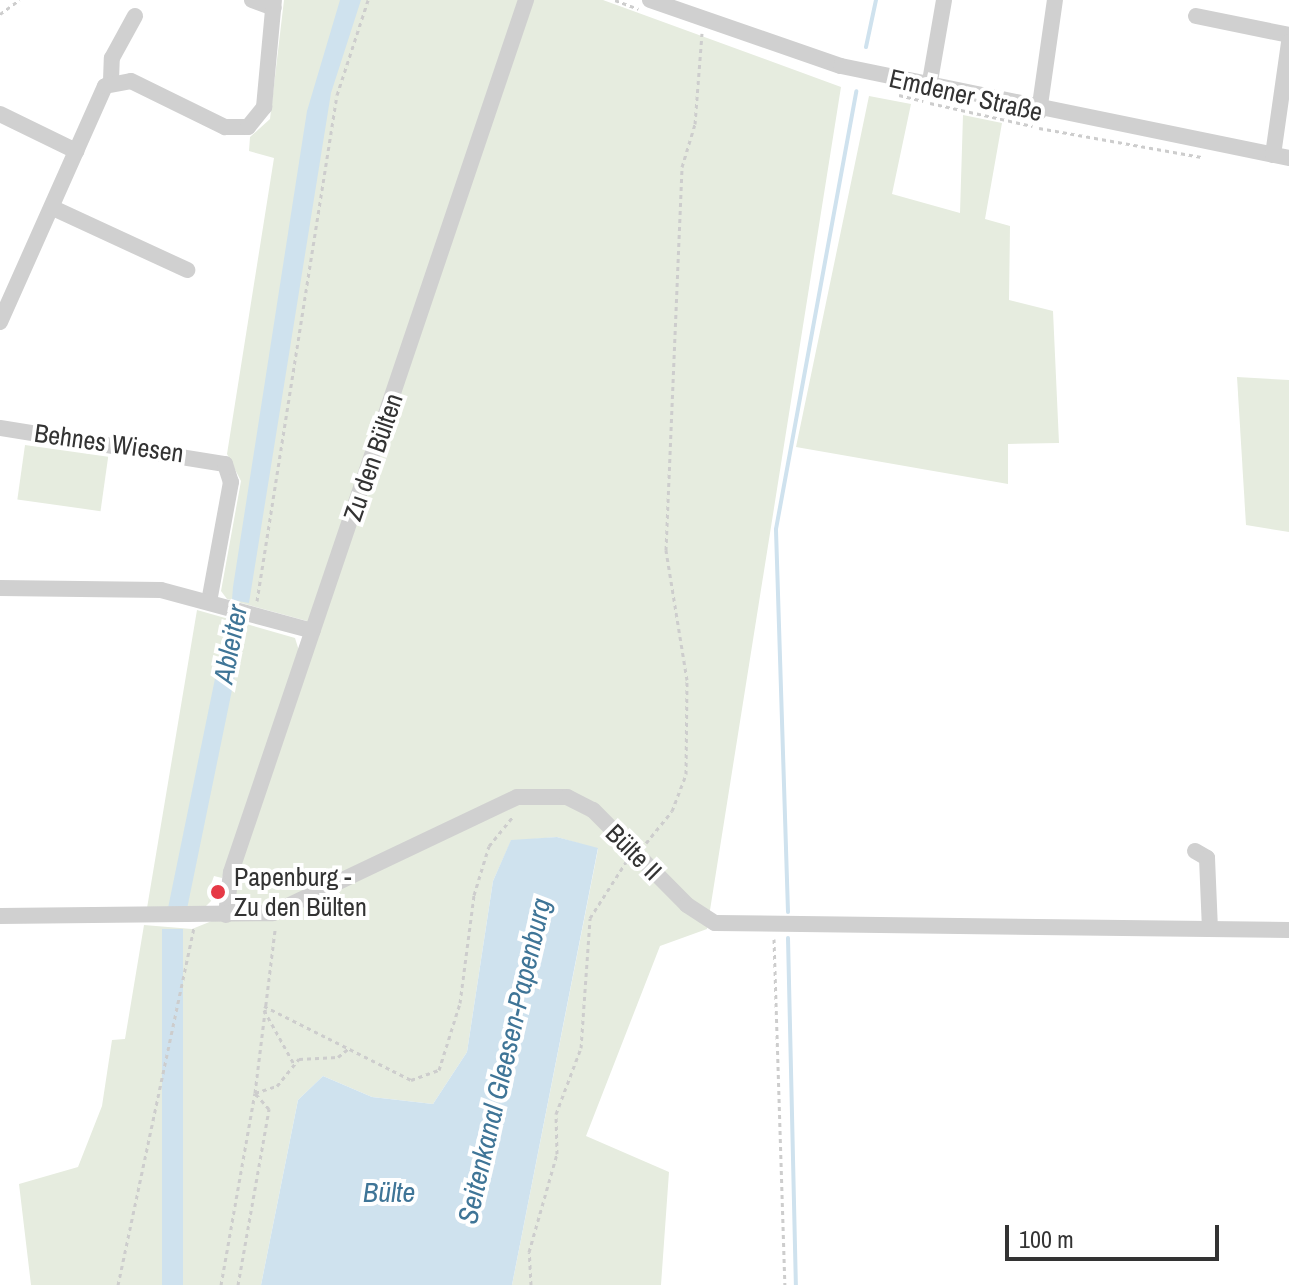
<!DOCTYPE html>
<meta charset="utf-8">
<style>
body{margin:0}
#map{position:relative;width:1289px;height:1285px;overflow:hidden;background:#fff;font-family:"Archivo Narrow",sans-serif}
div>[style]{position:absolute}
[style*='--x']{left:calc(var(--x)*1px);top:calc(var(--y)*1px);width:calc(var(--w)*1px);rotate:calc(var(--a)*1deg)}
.green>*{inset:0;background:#e6ecdf;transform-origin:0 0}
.water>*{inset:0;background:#cfe2ee;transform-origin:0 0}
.stream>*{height:4px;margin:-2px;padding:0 2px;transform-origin:2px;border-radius:2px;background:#cfe2ee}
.path>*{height:3px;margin-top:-1.5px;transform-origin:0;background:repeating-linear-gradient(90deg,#cdcdcd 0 4px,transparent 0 8px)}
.minor>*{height:16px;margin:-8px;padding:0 8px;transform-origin:8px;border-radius:8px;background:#d0d0d0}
.dots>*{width:22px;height:22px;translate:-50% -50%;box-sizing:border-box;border:4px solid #fff;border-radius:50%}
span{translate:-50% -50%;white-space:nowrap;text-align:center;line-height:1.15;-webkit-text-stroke:8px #fff;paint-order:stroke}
.street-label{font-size:26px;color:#333}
.poi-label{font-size:26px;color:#333}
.left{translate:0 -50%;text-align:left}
.water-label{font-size:28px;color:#3f7597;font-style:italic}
.scale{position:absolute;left:1005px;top:1225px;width:214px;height:36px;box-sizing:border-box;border:4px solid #333;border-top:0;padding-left:10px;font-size:24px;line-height:28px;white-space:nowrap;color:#333;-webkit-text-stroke:6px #fff;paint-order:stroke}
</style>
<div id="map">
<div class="green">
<i style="clip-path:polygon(284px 0,603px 0,841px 87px,707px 929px,660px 946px,586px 1136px,669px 1172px,661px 1285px,512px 1285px,598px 849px,557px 837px,511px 841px,493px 881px,467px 1052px,433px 1104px,372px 1097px,323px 1076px,298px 1100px,261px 1285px,31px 1285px,19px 1184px,78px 1167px,102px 1106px,112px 1040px,125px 1039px,144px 925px,192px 929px,249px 906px,233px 896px,307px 621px,227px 599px,221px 591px,241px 481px,227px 454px,274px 158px,249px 151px,250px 137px,270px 119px)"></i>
<i style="clip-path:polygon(869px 96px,911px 104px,892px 194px,960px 213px,963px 115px,1002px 123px,985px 219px,1010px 226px,1009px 300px,1053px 311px,1059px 443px,1008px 444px,1008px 484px,796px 447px)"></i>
<i style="clip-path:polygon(1237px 377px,1289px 380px,1289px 532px,1246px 525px)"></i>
<i style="left:25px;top:445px;width:84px;height:55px;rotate:8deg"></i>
<i style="clip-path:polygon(197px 610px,295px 638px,300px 654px,222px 878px,214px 876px,208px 893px,216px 896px,204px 908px,147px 908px)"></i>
</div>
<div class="water">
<i style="clip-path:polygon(340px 0,361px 0,331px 93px,249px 603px,232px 600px,233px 587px,307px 111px)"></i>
<i style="clip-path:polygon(227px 620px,243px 624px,240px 651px,187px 909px,168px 908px)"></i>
<i style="clip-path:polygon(557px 837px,598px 848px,512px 1285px,261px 1285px,298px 1100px,323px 1076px,372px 1097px,433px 1104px,467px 1052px,493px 881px,511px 840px)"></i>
<i style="left:162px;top:929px;width:21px;height:364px"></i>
</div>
<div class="stream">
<i style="--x:866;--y:47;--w:48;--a:-78"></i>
<i style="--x:788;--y:912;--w:383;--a:-91.8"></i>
<i style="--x:776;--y:529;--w:445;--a:-79.6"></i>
<i style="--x:788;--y:938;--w:347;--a:88.7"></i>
</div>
<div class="path">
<i style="--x:615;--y:0;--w:25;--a:21"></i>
<i style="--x:0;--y:14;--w:24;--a:-36"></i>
<i style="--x:899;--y:95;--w:25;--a:14"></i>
<i style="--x:930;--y:103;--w:105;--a:12.7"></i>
<i style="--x:1039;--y:128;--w:165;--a:10.1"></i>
<i style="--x:257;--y:601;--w:512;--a:-81.02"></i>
<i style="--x:337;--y:95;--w:100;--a:-71.9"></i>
<i style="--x:646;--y:843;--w:41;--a:-50.9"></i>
<i style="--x:672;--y:811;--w:40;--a:-69"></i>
<i style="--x:686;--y:774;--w:94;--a:-89.4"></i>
<i style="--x:687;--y:680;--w:132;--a:-99.2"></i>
<i style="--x:666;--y:550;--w:383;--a:-87.6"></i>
<i style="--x:682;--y:167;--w:45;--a:-73.2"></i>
<i style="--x:695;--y:124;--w:91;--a:-85.6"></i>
<i style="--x:774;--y:939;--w:346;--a:88.2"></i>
<i style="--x:264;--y:1006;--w:165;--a:26.7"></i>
<i style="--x:411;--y:1080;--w:30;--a:-20"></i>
<i style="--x:439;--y:1070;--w:70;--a:-72.6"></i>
<i style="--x:460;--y:1003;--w:109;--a:-82.6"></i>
<i style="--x:474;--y:895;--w:51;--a:-73"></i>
<i style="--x:489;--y:846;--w:38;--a:-51"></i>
<i style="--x:264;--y:1010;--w:62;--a:60.9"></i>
<i style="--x:118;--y:1285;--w:365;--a:-78"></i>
<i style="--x:221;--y:1285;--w:195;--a:-80"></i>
<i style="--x:255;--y:1093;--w:23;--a:-18"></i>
<i style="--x:277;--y:1086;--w:35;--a:-51"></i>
<i style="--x:299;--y:1059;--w:39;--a:-3"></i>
<i style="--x:338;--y:1057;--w:13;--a:-39"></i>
<i style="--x:238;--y:1285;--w:179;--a:-80"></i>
<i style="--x:269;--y:1109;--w:21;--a:-131"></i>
<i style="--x:255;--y:1093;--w:165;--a:-83"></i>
<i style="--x:531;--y:1285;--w:33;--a:-93"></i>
<i style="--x:529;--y:1252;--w:102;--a:-74.1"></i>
<i style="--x:557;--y:1154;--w:40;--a:-91.4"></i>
<i style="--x:556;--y:1114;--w:71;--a:-69.3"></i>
<i style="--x:581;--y:1048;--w:130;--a:-86"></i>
<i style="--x:590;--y:918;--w:67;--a:-57.3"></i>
</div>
<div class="minor">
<i style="--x:252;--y:0;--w:23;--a:20"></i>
<i style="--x:650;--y:0;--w:202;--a:19.1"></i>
<i style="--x:841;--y:66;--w:457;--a:11.6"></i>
<i style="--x:1196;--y:16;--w:95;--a:11.5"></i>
<i style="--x:111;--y:81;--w:23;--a:-88"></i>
<i style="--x:112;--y:58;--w:48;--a:-61.3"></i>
<i style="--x:929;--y:87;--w:88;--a:-80.2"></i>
<i style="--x:1039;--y:112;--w:113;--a:-81.9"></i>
<i style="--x:0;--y:114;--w:85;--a:26"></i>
<i style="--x:1273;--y:155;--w:114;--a:-81.9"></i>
<i style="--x:53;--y:208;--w:148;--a:24.8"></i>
<i style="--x:0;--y:322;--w:258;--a:-66"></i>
<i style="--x:105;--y:86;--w:26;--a:-11"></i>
<i style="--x:131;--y:81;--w:105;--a:26.1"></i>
<i style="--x:225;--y:127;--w:23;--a:0"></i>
<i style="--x:248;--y:127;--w:26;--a:-51"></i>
<i style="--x:264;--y:107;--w:107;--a:-84.7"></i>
<i style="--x:0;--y:428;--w:228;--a:9.1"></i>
<i style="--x:225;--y:464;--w:19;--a:72"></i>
<i style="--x:231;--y:482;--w:122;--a:100.4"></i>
<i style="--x:0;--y:588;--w:161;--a:0.7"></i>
<i style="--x:161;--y:590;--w:157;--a:15.1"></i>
<i style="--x:1195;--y:851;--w:14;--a:30"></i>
<i style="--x:1207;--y:858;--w:71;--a:87.6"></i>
<i style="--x:226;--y:915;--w:43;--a:-83.4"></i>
<i style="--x:231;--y:872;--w:921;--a:-71.31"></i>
<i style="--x:0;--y:916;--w:273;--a:-0.6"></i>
<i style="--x:273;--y:913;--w:270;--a:-25.4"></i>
<i style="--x:517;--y:797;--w:50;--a:0"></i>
<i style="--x:567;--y:797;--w:29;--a:27"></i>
<i style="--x:593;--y:810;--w:134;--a:45.3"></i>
<i style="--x:687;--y:905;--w:33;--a:33"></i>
<i style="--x:715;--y:923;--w:574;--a:0.7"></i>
</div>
<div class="dots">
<i style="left:218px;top:892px;background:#e63946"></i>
</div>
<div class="street-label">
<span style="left:966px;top:95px;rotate:13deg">Emdener Straße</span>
<span style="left:109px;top:443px;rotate:8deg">Behnes Wiesen</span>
<span style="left:373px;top:457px;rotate:-71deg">Zu den Bülten</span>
<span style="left:634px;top:852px;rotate:45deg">Bülte II</span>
</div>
<div class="poi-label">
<span class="left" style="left:234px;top:892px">Papenburg -<br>Zu den Bülten</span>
</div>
<div class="water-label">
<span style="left:230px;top:644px;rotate:-79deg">Ableiter</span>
<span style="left:504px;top:1061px;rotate:-77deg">Seitenkanal Gleesen-Papenburg</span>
<span style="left:389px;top:1192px">Bülte</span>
</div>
<div class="scale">100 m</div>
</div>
